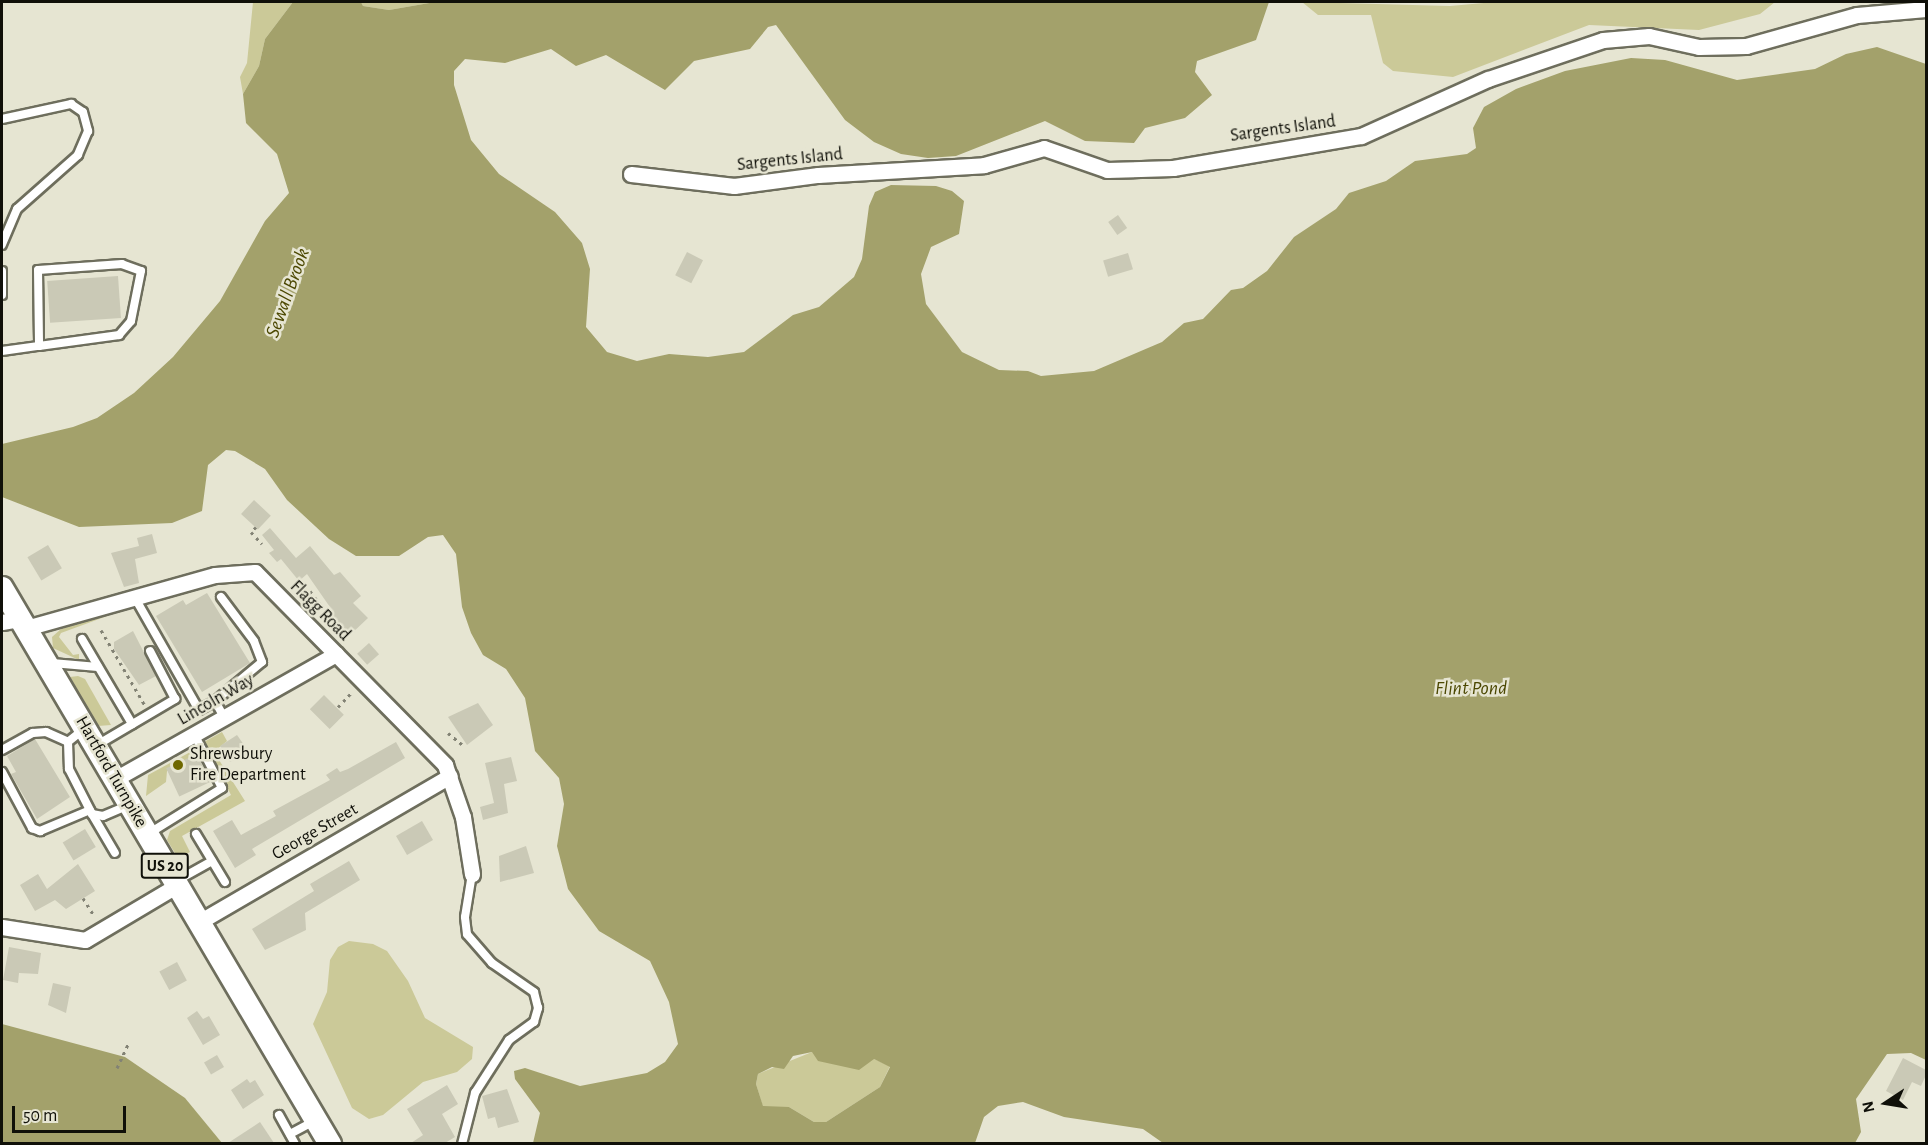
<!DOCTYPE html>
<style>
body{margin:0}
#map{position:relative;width:1928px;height:1145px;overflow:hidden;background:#e6e5d2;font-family:"Alegreya Sans",sans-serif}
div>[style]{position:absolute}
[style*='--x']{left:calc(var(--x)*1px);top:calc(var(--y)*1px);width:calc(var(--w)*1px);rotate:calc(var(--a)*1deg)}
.green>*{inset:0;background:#cbc998}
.water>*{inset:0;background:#a3a16b}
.building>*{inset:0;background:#cac9b6;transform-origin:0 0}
.path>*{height:3px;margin-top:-1.5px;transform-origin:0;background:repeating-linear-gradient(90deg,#828274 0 3px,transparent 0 7.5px)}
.roads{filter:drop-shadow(2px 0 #6e6e5d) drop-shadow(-2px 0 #6e6e5d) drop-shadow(0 2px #6e6e5d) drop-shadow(0 -2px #6e6e5d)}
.service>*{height:8px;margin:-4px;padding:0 4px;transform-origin:4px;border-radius:4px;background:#fff}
.minor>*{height:15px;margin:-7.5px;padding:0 7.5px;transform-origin:7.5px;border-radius:7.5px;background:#fff}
.primary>*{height:22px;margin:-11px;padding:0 11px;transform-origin:11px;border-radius:11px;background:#fff}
.dots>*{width:16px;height:16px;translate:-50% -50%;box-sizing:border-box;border:3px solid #e6e5d2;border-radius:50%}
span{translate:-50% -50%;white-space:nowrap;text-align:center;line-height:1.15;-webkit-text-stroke:5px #e6e5d2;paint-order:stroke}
.shield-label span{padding:2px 4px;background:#e6e5d2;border:2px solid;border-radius:4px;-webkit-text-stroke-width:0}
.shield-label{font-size:16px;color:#101009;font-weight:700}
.street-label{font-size:18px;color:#101009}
.poi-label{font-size:18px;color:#101009}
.left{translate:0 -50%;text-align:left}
.water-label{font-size:20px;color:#4b4701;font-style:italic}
.frame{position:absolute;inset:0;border:3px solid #101009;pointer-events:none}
.north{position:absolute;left:1856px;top:1073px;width:60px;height:60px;-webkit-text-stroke:4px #e6e5d2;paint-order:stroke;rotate:258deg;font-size:16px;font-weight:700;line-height:24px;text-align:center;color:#101009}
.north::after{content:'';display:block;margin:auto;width:21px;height:27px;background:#101009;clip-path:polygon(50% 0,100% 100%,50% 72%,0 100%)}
.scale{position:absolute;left:12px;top:1106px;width:114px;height:27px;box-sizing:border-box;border:3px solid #101009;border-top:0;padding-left:8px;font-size:18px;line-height:21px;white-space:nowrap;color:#101009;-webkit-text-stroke:4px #e6e5d2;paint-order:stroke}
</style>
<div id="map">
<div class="green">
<i style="clip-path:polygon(253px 2px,293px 2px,265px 39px,259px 66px,243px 94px,240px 77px,247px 63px)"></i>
<i style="clip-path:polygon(361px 2px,435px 2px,389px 10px,363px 6px)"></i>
<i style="clip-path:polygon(1302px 2px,1450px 6px,1495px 2px,1775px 2px,1760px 14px,1699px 30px,1589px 25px,1453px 77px,1393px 71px,1383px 63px,1371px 15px,1318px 15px)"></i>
<i style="clip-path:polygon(129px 608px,61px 633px,59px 637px,73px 655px,79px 654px,79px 660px,53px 648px,52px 637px,61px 629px)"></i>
<i style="clip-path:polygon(78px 676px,85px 679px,111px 725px,98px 726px,70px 677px)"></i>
<i style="clip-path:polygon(222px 732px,227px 741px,214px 752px,245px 801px,182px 836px,190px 852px,178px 858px,167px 840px,170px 831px,231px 795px,204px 742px)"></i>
<i style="clip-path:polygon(194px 750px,198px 753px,167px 771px,166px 782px,146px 796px,148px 775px)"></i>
<i style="clip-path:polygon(349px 941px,373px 944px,387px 951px,408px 981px,425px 1018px,473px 1047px,472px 1059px,457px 1072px,423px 1082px,383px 1115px,369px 1119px,352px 1108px,313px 1024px,327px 992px,330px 960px,338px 947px)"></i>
<i style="clip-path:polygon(812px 1052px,874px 1059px,890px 1066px,880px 1087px,826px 1122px,814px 1122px,789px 1107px,763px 1107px,756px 1084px,758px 1074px)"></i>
</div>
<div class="water">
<i style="clip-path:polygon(evenodd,293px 2px,361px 2px,363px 6px,389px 10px,435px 2px,1269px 2px,1256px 40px,1197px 61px,1195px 72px,1212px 95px,1185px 118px,1145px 128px,1134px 143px,1085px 141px,1045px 121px,956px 156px,928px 158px,901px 154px,874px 142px,845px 120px,776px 25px,768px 27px,750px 49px,694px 61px,665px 90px,606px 55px,576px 66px,551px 49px,505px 63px,465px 59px,454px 71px,454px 85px,471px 140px,499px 174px,555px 212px,582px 243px,590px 269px,586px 327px,607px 352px,637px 361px,669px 354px,708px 357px,744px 352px,793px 315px,819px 307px,854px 277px,862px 259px,869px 206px,875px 192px,891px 185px,936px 186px,952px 191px,964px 201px,959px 234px,931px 247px,921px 274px,926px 304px,962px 352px,999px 370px,1028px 371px,1041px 376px,1094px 371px,1162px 342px,1184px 323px,1203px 319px,1231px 290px,1243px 288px,1267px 271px,1294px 237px,1336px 209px,1349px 193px,1386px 181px,1415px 161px,1467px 154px,1476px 148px,1473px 128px,1484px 107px,1516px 89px,1565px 71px,1631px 58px,1665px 60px,1737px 80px,1815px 69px,1846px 54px,1877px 47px,1926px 64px,1926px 1060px,1911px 1053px,1887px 1054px,1856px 1099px,1861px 1132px,1855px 1143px,1163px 1143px,1143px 1129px,1064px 1117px,1023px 1102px,998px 1106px,984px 1117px,975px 1143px,533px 1143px,540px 1113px,515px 1079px,514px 1071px,525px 1068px,580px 1086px,647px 1073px,665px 1062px,678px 1044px,669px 1002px,650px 961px,599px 931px,568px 889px,557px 846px,564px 804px,559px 778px,535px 751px,525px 698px,506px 669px,483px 655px,471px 633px,462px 607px,456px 554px,443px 535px,428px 537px,399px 556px,356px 556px,329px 539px,287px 500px,265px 469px,235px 451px,226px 450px,208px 465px,202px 511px,172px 523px,79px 527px,2px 497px,2px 444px,73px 427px,97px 418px,134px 393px,173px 357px,220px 301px,265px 221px,289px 193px,277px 154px,246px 123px,243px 94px,259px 66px,265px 39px,293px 2px,812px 1052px,818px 1061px,859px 1070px,874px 1059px,890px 1067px,880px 1087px,826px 1122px,814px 1122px,789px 1107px,763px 1106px,756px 1084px,758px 1074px,772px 1067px,784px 1069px,793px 1056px,812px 1052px)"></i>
<i style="clip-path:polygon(2px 1024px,125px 1057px,185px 1098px,222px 1143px,2px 1143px)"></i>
</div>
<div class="building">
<i style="left:1118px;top:215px;width:16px;height:12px;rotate:55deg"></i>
<i style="left:687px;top:252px;width:18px;height:26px;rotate:27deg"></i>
<i style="left:1128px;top:253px;width:17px;height:26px;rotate:73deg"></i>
<i style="left:118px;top:276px;width:42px;height:71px;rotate:86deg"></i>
<i style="left:254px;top:500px;width:23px;height:19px;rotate:43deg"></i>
<i style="clip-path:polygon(270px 528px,296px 558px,310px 546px,334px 575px,340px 572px,361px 596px,353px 603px,368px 618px,350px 635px,328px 613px,332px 610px,307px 574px,299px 581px,281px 559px,277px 562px,269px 553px,274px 550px,262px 535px)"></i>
<i style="clip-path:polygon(152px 534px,157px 553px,135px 559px,139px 583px,124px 587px,111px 553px,139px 546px,137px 538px)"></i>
<i style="left:48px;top:545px;width:27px;height:24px;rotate:59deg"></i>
<i style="clip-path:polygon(207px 593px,250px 663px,202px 692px,156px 616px,183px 600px,186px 605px)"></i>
<i style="clip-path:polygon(133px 631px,156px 676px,139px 685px,114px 649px,114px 642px)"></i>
<i style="left:369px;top:643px;width:15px;height:16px;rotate:48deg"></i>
<i style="left:324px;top:695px;width:28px;height:20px;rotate:45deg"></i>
<i style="clip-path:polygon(478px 703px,493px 725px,467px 745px,448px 717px)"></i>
<i style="clip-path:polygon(237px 735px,249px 752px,230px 762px,220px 746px)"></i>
<i style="clip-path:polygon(35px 739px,70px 797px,37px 819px,11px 774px,16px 772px,7px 756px)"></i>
<i style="clip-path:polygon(396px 742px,405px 758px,252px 849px,256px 855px,235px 868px,213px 831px,232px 820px,241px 835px,276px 816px,273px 811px,330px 780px,326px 775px,337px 768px,340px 772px,348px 769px)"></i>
<i style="left:197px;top:754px;width:31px;height:34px;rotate:65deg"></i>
<i style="clip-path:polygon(511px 757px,517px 781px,504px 784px,508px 813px,483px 820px,480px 807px,494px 803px,485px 763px)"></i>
<i style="left:422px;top:821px;width:22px;height:30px;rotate:60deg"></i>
<i style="left:85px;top:829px;width:21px;height:26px;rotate:59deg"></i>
<i style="clip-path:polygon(526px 846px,534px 873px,500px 882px,499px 856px)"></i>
<i style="clip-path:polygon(349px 861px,360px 880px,305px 913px,306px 930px,265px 950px,252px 929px,314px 891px,310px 884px)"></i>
<i style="clip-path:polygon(78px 864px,95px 891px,66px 909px,55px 900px,35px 911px,20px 885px,38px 874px,47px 889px)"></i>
<i style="clip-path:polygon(9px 947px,41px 953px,38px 974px,19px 973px,18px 983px,3px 980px)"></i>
<i style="left:177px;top:962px;width:21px;height:20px;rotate:62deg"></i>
<i style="clip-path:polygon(53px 983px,71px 987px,66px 1013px,48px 1005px)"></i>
<i style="clip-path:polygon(197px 1011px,203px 1019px,209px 1016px,220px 1035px,203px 1045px,187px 1018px)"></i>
<i style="left:217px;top:1055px;width:14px;height:15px;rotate:60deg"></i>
<i style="clip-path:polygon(1903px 1058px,1926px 1070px,1926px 1075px,1921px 1086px,1912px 1082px,1903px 1100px,1886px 1091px)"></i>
<i style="clip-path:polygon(247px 1079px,250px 1083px,255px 1080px,264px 1095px,243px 1109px,231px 1090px)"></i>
<i style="clip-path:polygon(447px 1085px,458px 1104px,442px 1114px,455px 1137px,445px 1143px,411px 1143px,423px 1135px,407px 1109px)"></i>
<i style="clip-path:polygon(507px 1089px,519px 1122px,498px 1128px,495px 1117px,488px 1119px,482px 1096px)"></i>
<i style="clip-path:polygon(260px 1122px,274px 1143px,228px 1143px)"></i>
</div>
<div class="path">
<i style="--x:256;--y:527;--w:7;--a:135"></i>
<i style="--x:251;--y:532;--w:16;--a:47"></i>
<i style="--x:310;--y:591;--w:21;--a:53"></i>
<i style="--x:101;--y:630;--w:86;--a:59.8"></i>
<i style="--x:338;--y:707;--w:22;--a:-47"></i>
<i style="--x:448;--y:733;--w:21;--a:39"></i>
<i style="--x:83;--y:898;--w:22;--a:58"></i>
<i style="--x:117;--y:1068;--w:26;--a:-65"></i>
</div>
<div class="roads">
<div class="service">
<i style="--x:2;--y:119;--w:71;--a:-12.3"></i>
<i style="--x:71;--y:104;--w:14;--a:34"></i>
<i style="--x:83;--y:112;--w:20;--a:75"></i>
<i style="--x:88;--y:131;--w:26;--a:113"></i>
<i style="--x:78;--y:155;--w:81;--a:138.5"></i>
<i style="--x:17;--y:209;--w:39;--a:113"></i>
<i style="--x:2;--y:271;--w:24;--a:90"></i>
<i style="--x:2;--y:351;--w:37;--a:-8"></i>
<i style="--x:39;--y:346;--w:81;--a:-7.8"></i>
<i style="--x:119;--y:335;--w:18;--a:-49"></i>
<i style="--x:131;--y:321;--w:51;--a:-78.7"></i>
<i style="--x:141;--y:271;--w:20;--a:-160"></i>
<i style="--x:122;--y:264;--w:84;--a:175.9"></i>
<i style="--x:38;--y:270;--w:76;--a:89.2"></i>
<i style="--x:135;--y:598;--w:129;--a:60.3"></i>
<i style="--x:199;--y:710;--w:18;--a:-29"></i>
<i style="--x:215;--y:701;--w:18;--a:61"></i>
<i style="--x:82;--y:639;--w:99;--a:59.5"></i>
<i style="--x:52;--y:663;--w:46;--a:5"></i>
<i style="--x:215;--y:701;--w:61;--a:-39.7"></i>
<i style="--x:262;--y:662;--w:22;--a:-111"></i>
<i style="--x:254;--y:641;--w:55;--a:-126.9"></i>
<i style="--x:84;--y:729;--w:21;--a:141"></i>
<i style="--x:68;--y:742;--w:27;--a:88"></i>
<i style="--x:69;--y:769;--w:51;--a:62.9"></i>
<i style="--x:92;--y:814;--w:11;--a:10"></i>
<i style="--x:103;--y:816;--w:26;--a:-23"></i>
<i style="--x:97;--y:745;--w:91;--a:-30.5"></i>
<i style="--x:175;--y:699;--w:54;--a:-117.5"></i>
<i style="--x:2;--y:750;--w:35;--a:-29"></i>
<i style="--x:33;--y:733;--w:13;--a:-4"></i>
<i style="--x:46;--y:732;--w:24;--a:24"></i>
<i style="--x:2;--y:772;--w:64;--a:61.8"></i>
<i style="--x:32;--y:828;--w:9;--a:21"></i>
<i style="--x:40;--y:831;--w:54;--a:-22.8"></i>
<i style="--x:92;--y:814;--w:45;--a:59.5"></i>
<i style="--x:148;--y:834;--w:87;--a:-31.9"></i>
<i style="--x:222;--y:788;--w:61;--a:-117.4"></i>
<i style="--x:196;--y:834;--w:56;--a:58.9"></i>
<i style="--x:178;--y:880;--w:39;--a:-29"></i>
<i style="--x:279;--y:1115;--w:33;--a:61"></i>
<i style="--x:290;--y:1134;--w:27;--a:-28"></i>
<i style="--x:462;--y:1144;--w:53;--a:-75.7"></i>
<i style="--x:475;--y:1093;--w:63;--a:-57.3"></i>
<i style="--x:509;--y:1040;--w:31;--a:-36"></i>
<i style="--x:534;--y:1022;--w:15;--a:-74"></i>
<i style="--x:538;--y:1008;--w:16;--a:-104"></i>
<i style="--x:534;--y:992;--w:51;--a:-145.4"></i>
<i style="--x:492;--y:963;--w:38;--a:-131"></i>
<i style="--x:467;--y:934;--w:17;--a:-97"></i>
<i style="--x:465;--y:917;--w:44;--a:-80.8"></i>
</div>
<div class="minor">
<i style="--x:631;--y:174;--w:104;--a:6.6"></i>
<i style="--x:734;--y:186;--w:85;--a:-7.5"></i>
<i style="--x:818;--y:175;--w:166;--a:-3.4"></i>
<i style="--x:984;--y:165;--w:62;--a:-15.8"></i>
<i style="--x:1044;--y:148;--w:67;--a:19.2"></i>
<i style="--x:1107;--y:170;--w:66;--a:-1.7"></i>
<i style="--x:1173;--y:168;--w:191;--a:-9.7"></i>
<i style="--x:1361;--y:136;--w:139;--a:-24.2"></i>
<i style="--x:1488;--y:79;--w:121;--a:-18.7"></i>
<i style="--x:1603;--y:40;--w:46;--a:-5"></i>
<i style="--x:1649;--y:36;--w:51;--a:12.4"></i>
<i style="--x:1699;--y:47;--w:47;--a:-1.2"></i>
<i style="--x:1746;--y:46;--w:115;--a:-15.6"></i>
<i style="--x:1857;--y:15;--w:69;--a:-5"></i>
<i style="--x:2;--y:622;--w:17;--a:-10"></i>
<i style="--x:26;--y:628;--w:196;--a:-15.7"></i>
<i style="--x:215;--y:575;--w:40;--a:-4.3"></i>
<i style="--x:255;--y:572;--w:271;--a:45.4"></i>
<i style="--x:445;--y:765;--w:55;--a:70.9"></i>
<i style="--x:463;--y:817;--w:58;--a:81"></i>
<i style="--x:115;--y:779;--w:254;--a:-29.5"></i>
<i style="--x:199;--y:922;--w:290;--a:-30.2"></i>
<i style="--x:2;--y:927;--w:84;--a:8.9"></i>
<i style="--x:85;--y:940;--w:106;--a:-30.7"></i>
</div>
<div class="primary">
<i style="--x:2;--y:588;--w:646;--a:59.46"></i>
</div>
</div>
<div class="dots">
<i style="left:178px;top:765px;background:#6e6800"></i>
</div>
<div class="shield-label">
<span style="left:165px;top:866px">US 20</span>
</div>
<div class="street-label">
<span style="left:1283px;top:129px;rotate:-8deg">Sargents Island</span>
<span style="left:790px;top:160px;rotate:-6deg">Sargents Island</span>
<span style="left:320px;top:611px;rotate:45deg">Flagg Road</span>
<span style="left:216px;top:700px;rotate:-30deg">Lincoln Way</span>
<span style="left:111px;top:772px;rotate:60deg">Hartford Turnpike</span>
<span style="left:315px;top:832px;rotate:-30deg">George Street</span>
</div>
<div class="poi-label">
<span class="left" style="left:190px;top:765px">Shrewsbury<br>Fire Department</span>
</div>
<div class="water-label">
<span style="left:288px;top:293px;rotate:-70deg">Sewall Brook</span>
<span style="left:1471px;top:688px">Flint Pond</span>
</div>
<div class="frame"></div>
<div class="north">N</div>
<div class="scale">50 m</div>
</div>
